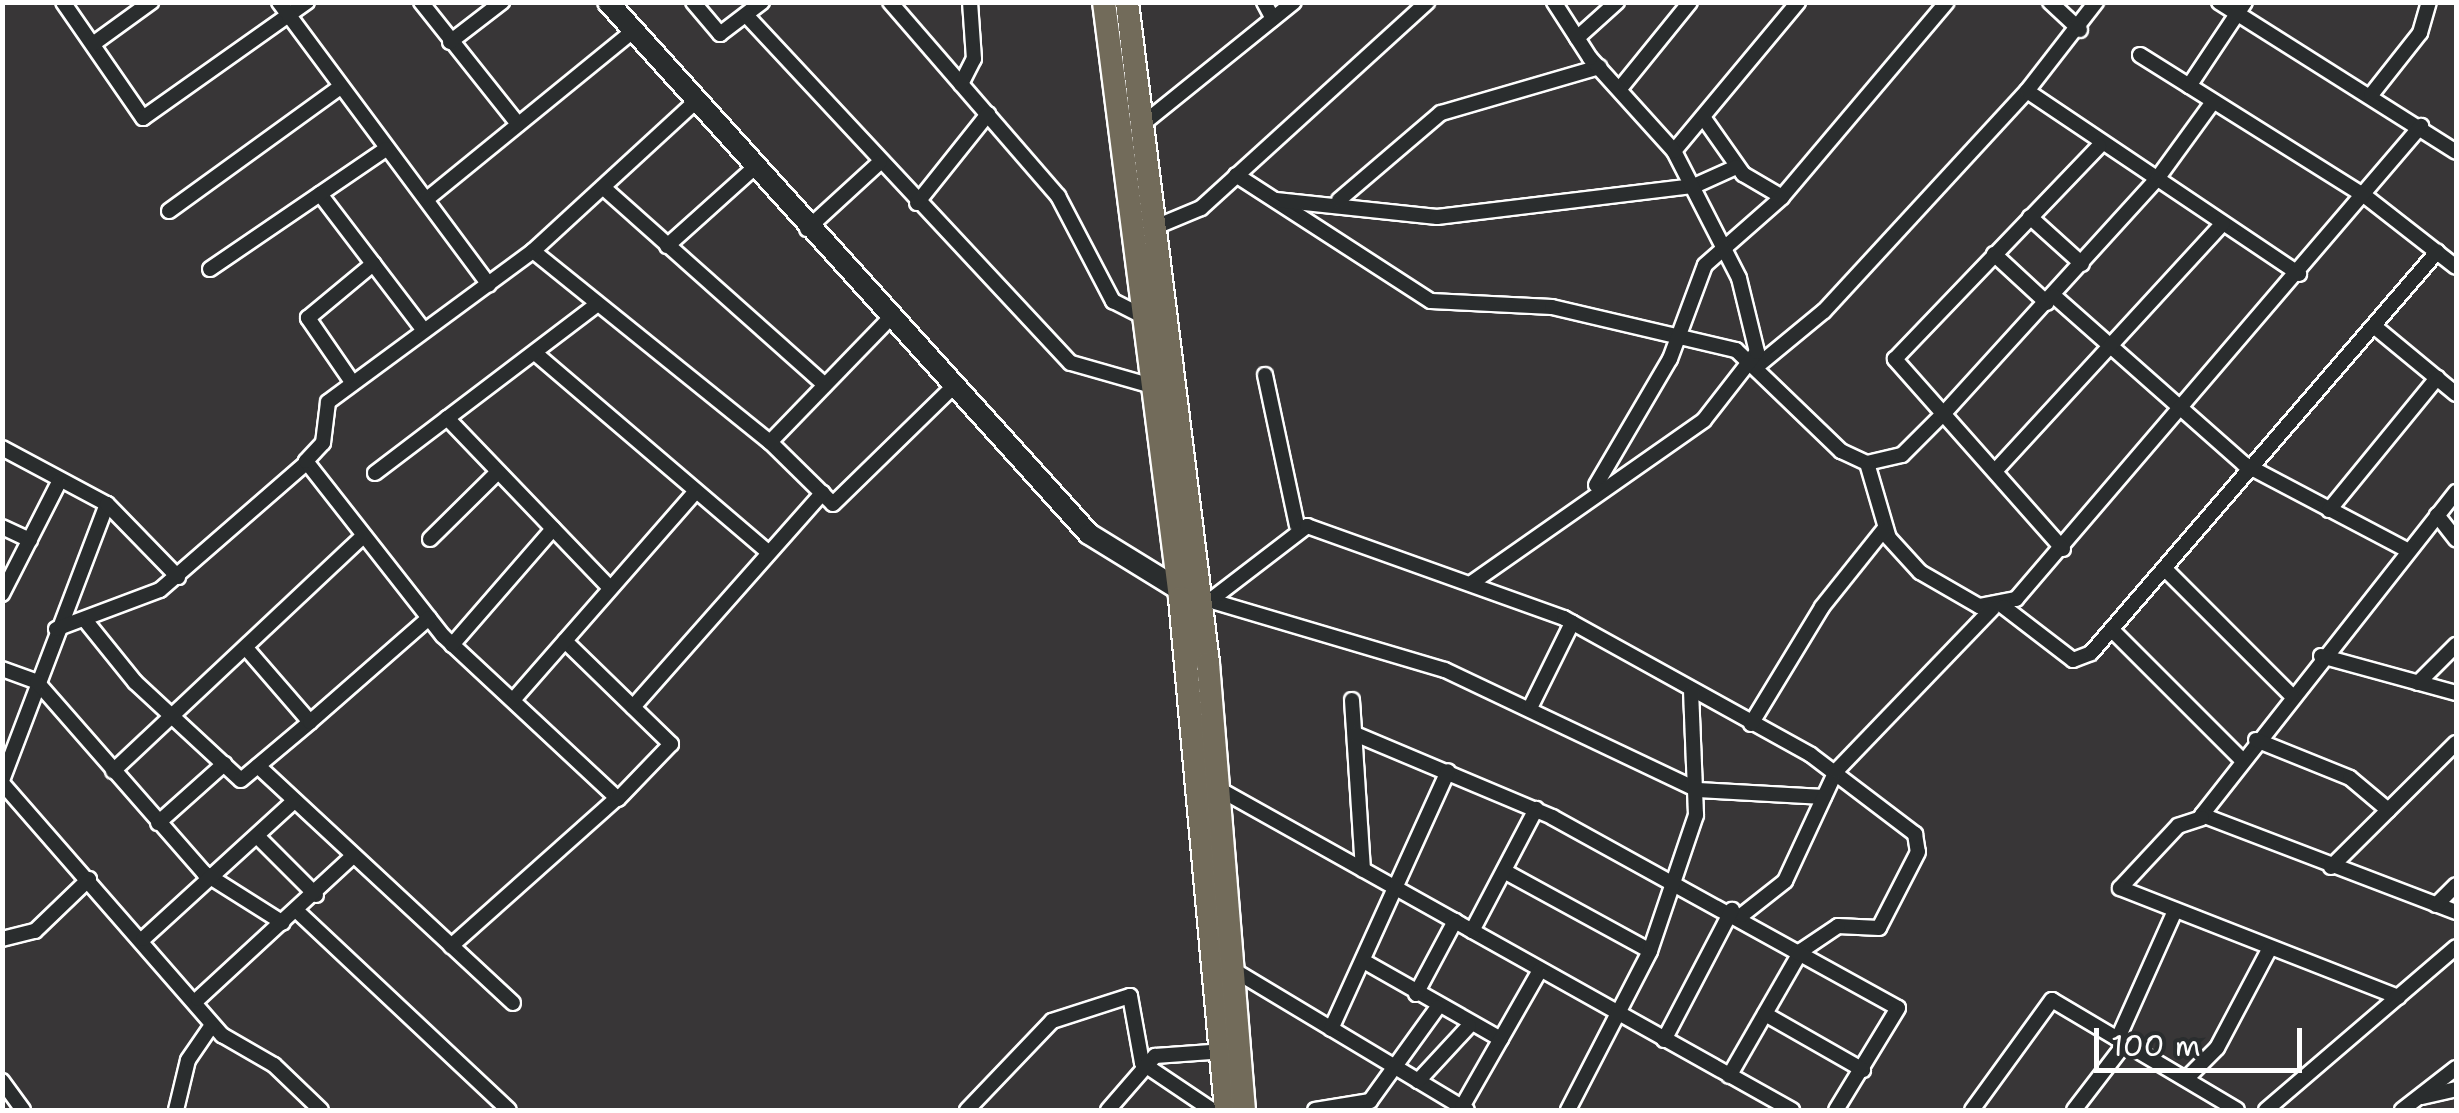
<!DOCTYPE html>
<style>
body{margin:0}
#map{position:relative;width:2459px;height:1113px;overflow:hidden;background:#383637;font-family:"Shantell Sans",sans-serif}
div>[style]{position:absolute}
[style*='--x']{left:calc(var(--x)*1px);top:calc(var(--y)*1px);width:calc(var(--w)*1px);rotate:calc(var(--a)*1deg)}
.roads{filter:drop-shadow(2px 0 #fff) drop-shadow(-2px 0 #fff) drop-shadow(0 2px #fff) drop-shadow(0 -2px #fff)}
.street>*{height:14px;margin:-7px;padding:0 7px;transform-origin:7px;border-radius:7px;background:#2a2d2e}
.secondary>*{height:20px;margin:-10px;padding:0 10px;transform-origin:10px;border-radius:10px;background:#2a2d2e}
.primary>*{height:22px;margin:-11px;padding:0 11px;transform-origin:11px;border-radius:11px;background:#726b5a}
span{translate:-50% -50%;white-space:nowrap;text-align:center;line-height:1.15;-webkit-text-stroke:10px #2a2d2e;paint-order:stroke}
.frame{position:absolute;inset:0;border:5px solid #fff;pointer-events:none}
.scale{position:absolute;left:2094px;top:1028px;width:208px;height:45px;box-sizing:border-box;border:5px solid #fff;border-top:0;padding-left:12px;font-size:30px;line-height:35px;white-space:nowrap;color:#fff;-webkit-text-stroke:8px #2a2d2e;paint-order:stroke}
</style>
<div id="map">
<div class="roads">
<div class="street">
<i style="--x:63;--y:2;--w:141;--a:55.4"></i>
<i style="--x:143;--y:118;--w:201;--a:-35.3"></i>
<i style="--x:279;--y:2;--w:352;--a:53.4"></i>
<i style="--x:421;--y:2;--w:156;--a:51.5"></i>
<i style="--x:693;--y:2;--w:42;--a:49.8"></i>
<i style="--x:720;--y:34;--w:53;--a:-37.3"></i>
<i style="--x:890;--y:2;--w:257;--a:49.1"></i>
<i style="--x:1058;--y:196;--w:119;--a:62.4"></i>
<i style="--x:1113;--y:301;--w:28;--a:27"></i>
<i style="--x:1264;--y:2;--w:19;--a:62"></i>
<i style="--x:2050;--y:2;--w:41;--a:43"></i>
<i style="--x:2219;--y:2;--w:280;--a:32.3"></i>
<i style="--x:746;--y:15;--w:476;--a:47"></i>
<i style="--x:1071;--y:363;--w:80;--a:15.9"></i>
<i style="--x:1577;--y:38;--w:54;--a:-42"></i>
<i style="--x:450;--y:42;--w:66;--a:-37.6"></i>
<i style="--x:93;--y:44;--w:72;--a:-35.9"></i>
<i style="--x:2140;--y:55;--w:266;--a:32.1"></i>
<i style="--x:2365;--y:196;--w:115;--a:38"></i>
<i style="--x:961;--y:84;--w:28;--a:-63"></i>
<i style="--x:974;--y:59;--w:57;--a:-94"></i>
<i style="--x:1622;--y:86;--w:108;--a:-51"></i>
<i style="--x:2189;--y:86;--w:101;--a:-56.3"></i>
<i style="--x:2027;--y:91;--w:328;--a:33.9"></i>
<i style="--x:2371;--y:95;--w:79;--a:-51.7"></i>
<i style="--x:2420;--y:33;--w:32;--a:-74"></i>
<i style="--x:1703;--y:117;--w:70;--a:54.9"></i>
<i style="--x:1743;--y:174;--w:45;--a:30.5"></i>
<i style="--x:1139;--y:127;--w:199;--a:-38.9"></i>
<i style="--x:1674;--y:151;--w:194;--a:-50.2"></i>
<i style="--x:1236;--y:175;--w:232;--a:32.9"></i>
<i style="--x:1431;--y:301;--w:121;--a:2.8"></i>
<i style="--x:1552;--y:307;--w:189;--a:13.2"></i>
<i style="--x:1736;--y:350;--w:146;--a:43.9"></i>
<i style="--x:1841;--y:451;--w:29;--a:25"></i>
<i style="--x:1867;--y:463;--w:36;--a:-13"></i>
<i style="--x:1902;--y:455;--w:61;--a:-45"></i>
<i style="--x:1945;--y:412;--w:315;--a:-47.7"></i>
<i style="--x:2157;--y:179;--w:95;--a:-54"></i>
<i style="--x:606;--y:190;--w:293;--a:41.7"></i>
<i style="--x:320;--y:194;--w:170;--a:52.7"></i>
<i style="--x:427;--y:199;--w:267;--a:-39.2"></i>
<i style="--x:1276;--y:200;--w:162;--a:6"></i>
<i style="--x:1437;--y:217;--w:259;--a:-6.9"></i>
<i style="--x:1694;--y:186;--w:46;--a:-24.3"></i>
<i style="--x:1339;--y:200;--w:134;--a:-40.5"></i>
<i style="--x:1441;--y:113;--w:165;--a:-16.2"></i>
<i style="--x:917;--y:203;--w:114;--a:-51.4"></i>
<i style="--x:169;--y:211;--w:211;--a:-35.9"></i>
<i style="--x:2030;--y:217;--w:70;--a:42.1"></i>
<i style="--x:1153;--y:228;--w:52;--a:-22.6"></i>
<i style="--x:1201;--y:208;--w:306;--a:-42.3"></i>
<i style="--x:807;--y:229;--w:99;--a:-42.5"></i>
<i style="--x:667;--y:246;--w:117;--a:-41.9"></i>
<i style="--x:533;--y:251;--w:304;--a:38.9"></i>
<i style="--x:770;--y:442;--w:88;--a:44.5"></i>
<i style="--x:833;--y:504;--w:169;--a:-44.3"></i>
<i style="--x:1994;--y:254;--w:72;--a:42.8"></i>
<i style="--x:210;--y:269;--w:213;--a:-34.3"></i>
<i style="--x:2054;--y:296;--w:254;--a:41.5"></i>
<i style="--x:2244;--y:464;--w:184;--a:27.8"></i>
<i style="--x:2375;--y:327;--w:105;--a:39.6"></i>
<i style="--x:535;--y:353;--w:306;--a:40.5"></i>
<i style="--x:1756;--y:367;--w:88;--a:-39.5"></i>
<i style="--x:1824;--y:311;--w:299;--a:-47.3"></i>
<i style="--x:2027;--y:91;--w:113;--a:-52.2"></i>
<i style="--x:1265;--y:375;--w:154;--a:78"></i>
<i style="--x:352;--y:382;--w:78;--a:-124.5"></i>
<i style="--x:308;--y:318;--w:85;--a:-39.7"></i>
<i style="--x:447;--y:418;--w:234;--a:46.2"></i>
<i style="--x:770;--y:442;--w:171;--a:-45.9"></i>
<i style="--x:2;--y:448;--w:119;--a:28.1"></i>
<i style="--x:107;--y:504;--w:295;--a:110.8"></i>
<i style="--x:1867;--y:463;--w:78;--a:73.7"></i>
<i style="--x:1889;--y:538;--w:46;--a:47.6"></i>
<i style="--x:1920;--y:572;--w:68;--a:30"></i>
<i style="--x:1979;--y:606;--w:38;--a:-11"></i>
<i style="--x:2016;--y:599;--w:623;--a:-49.43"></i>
<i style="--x:1996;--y:470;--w:335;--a:-47.4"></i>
<i style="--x:375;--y:473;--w:278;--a:-37.2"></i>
<i style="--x:1596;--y:485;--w:146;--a:-59.6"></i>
<i style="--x:1670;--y:359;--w:100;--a:-69.6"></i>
<i style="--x:1705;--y:265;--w:103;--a:-41.4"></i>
<i style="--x:1782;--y:197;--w:255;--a:-49.8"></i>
<i style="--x:2456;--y:492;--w:411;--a:128.2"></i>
<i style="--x:2202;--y:815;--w:272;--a:20.9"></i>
<i style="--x:107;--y:504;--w:102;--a:45.8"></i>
<i style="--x:2329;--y:510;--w:171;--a:-50.7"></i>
<i style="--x:2437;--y:515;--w:31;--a:52"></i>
<i style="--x:2;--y:527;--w:31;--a:25"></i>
<i style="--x:430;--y:539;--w:95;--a:-44.6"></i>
<i style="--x:2063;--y:549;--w:254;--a:-131.5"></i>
<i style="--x:1895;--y:359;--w:295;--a:-46.2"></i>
<i style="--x:2166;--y:570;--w:177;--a:45"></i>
<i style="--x:1473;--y:582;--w:282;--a:-35"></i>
<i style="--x:1704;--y:420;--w:86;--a:-52.1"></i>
<i style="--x:1757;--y:352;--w:76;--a:-103.7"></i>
<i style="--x:1739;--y:278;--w:143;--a:-117.1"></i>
<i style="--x:1674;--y:151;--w:125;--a:-132.1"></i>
<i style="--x:1590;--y:58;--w:67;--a:-122.7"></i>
<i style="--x:2;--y:594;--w:126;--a:-63"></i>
<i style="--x:1205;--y:599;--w:250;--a:16.5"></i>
<i style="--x:1445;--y:670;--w:280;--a:25.4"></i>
<i style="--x:1698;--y:790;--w:126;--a:3.2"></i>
<i style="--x:1212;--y:599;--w:120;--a:-37.5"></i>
<i style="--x:1307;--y:526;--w:273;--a:19.7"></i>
<i style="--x:1564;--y:618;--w:282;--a:29"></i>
<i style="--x:1811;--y:755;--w:131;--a:37.2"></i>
<i style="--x:1915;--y:834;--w:18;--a:81"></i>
<i style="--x:1918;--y:852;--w:85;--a:117.2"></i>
<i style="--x:1879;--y:928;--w:41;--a:-177.2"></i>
<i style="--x:1838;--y:926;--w:45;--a:146"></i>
<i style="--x:1801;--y:951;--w:144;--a:119.9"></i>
<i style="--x:2004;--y:607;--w:87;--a:37.5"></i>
<i style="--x:2073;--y:660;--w:19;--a:-21"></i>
<i style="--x:2091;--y:653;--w:530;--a:-49.21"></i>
<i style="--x:85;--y:620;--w:80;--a:51.1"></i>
<i style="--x:135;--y:682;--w:144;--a:42.8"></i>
<i style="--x:241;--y:780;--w:90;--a:-40"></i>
<i style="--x:56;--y:629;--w:111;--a:-20.6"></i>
<i style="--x:160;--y:590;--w:192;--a:-41"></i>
<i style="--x:2112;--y:630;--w:184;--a:45"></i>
<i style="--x:565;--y:641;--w:148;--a:44.2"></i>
<i style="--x:671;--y:744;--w:76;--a:133.9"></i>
<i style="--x:618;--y:799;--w:239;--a:-137"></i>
<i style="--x:443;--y:636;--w:222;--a:-128.1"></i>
<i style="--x:306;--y:461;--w:25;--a:-47"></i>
<i style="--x:323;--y:443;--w:41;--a:-83"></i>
<i style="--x:328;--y:402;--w:255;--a:-36.4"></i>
<i style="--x:533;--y:251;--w:222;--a:-42.6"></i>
<i style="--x:452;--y:645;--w:154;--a:-49"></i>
<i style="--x:246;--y:648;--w:98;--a:49.1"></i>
<i style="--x:310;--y:722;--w:158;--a:-41.2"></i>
<i style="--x:2321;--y:656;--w:140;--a:15.3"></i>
<i style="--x:2;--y:669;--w:37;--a:20"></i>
<i style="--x:37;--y:682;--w:254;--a:48.8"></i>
<i style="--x:204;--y:873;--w:93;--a:32.3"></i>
<i style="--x:2418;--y:683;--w:54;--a:-45"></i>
<i style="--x:514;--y:699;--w:276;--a:-48.8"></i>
<i style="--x:1352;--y:700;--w:170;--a:86.3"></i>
<i style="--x:1531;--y:706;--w:93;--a:-63.7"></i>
<i style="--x:633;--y:707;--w:286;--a:-48.5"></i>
<i style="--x:1751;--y:724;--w:137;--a:-58.7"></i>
<i style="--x:1822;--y:607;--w:101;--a:-51.4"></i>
<i style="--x:1355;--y:734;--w:214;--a:22.8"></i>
<i style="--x:1552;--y:817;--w:395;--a:28.9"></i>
<i style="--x:1898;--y:1008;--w:119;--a:121.3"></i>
<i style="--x:2256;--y:740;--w:101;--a:22"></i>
<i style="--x:2350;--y:778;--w:50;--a:40.1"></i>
<i style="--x:258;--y:766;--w:348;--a:42.9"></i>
<i style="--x:113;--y:771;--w:339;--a:-43.2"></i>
<i style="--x:2;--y:783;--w:335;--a:48.9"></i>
<i style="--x:222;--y:1035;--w:60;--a:30"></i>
<i style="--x:274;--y:1065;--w:65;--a:43.8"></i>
<i style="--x:1219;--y:789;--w:657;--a:29.26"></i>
<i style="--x:2202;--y:818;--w:25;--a:162"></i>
<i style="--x:2178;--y:826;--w:85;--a:133.1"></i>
<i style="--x:2120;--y:888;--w:299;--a:21.4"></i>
<i style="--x:158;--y:823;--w:89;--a:-41.8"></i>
<i style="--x:258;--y:837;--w:82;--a:45"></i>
<i style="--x:2331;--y:867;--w:176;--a:-44.8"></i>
<i style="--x:1504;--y:871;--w:166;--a:28.7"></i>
<i style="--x:2436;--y:905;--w:28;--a:-45"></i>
<i style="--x:298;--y:912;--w:289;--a:43.2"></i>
<i style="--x:1742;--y:915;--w:55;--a:-38.3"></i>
<i style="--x:1785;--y:881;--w:121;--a:-65.1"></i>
<i style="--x:1836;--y:771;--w:226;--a:-46.1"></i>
<i style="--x:1472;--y:931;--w:138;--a:-62.3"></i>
<i style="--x:2;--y:939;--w:34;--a:-14"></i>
<i style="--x:35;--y:931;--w:75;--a:-43.9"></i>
<i style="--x:143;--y:939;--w:205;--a:-42.4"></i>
<i style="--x:451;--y:946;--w:220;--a:-41.7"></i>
<i style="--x:1367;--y:963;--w:154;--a:29.6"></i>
<i style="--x:1232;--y:969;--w:274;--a:31"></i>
<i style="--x:1416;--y:994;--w:83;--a:-61.9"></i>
<i style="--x:198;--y:999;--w:211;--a:-42.7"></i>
<i style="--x:1765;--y:1014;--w:113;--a:29.7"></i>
<i style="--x:1331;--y:1029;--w:283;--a:-65.6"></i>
<i style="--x:2119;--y:1036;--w:137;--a:-65.9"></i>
<i style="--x:1664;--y:1040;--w:147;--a:-62.4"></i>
<i style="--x:2187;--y:1078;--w:42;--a:-45"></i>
<i style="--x:2217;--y:1048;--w:113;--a:-62.1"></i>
<i style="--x:2;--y:1081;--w:36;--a:54"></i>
<i style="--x:1418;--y:1081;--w:75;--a:-47.2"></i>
<i style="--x:2422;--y:1097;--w:35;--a:-13"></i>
<i style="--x:1462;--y:1107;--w:158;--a:-60.3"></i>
<i style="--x:176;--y:1110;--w:51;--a:-76.5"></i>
<i style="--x:188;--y:1060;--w:42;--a:-55.6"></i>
<i style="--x:967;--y:1110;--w:123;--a:-46.3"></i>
<i style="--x:1052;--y:1021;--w:82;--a:-17.8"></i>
<i style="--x:1130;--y:996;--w:68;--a:79.8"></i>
<i style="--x:1142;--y:1063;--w:84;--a:33.9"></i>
<i style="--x:1108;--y:1110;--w:72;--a:-49"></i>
<i style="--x:1155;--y:1056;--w:70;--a:-4.1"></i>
<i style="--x:1315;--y:1110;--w:56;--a:-9.3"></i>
<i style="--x:1370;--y:1101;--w:115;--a:-54.2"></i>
<i style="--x:1568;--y:1110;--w:179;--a:-62.7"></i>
<i style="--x:1650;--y:951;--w:144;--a:-71.3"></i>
<i style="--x:1696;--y:815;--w:122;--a:-92.3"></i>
<i style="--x:1972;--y:1110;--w:136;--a:-54"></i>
<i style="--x:2052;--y:1000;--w:215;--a:30.7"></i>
<i style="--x:2074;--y:1110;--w:87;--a:-52.5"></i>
<i style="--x:2266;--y:1110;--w:250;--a:-40.6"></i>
<i style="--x:2402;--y:1110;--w:68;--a:-37.9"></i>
</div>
<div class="secondary">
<i style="--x:608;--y:2;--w:717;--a:47.88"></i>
<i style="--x:1089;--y:534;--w:122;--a:31.6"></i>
</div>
<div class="primary">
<i style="--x:1104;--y:2;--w:601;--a:82.73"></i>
<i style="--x:1180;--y:598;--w:514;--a:84.87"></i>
<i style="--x:1127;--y:2;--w:666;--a:83.01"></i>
<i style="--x:1208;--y:663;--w:448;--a:85.4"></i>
</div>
</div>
<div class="frame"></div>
<div class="scale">100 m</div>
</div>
